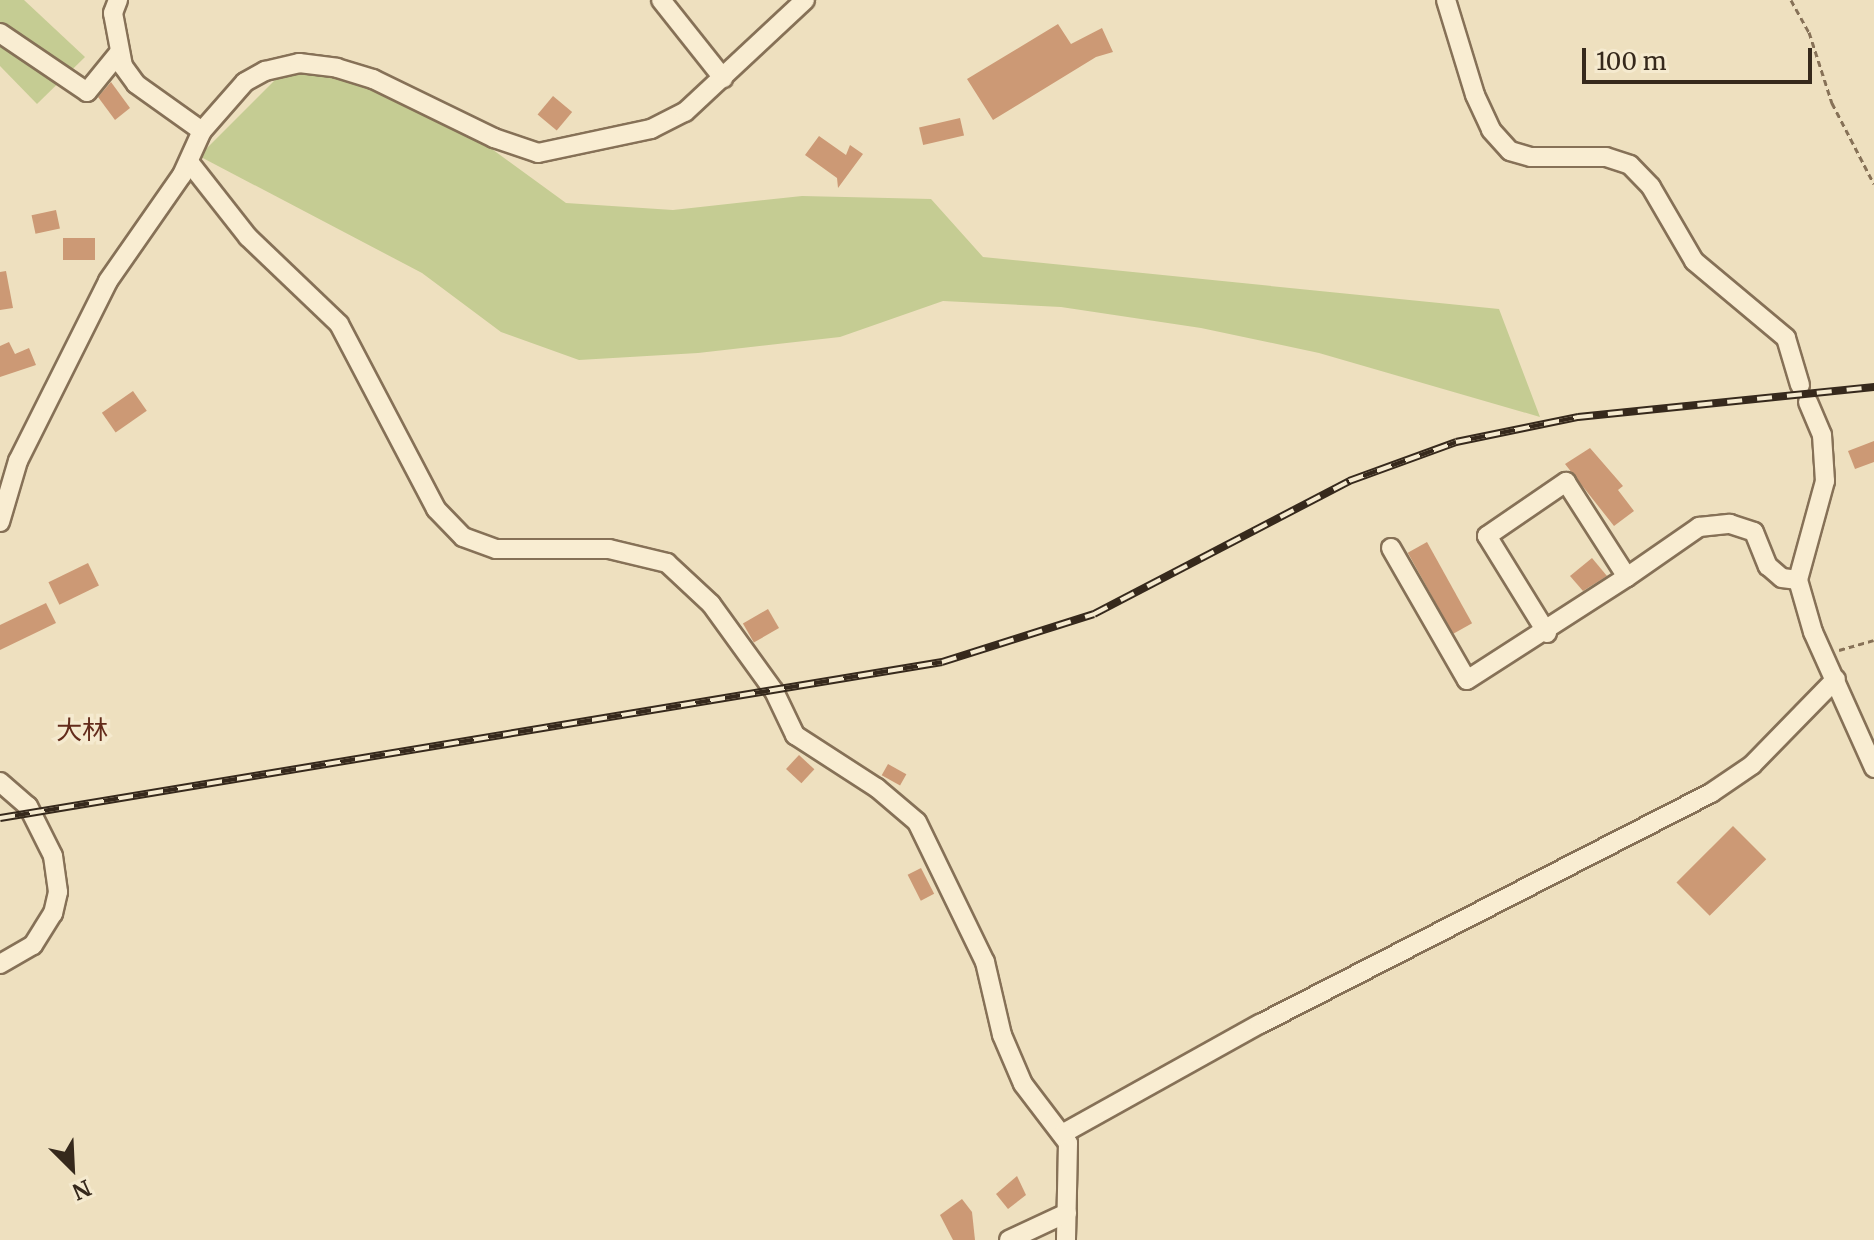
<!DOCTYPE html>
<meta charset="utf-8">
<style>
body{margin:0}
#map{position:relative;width:1874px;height:1240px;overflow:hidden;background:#eee0bf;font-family:Merriweather,"Noto Sans JP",serif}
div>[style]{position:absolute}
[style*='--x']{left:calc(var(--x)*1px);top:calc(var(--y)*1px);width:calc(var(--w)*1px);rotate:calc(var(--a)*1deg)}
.green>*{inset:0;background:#c5cc93}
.building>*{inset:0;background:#cc9975;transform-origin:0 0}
.path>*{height:3px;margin-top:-1.5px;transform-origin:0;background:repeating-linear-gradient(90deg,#867157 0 6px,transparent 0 10px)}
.roads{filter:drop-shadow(2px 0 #867157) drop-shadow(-2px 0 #867157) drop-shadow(0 2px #867157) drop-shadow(0 -2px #867157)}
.street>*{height:18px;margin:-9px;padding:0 9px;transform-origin:9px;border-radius:9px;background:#f9edd2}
.rail>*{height:8px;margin-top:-4px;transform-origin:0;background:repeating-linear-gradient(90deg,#f5eacf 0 15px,#36291c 0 30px);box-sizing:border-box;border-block:2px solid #36291c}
span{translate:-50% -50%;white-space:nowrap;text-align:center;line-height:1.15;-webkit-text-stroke:7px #f5eacf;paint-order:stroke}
.quarter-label{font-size:26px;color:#632b1b}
.north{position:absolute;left:32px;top:1128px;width:80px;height:80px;-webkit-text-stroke:6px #f5eacf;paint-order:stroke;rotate:156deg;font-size:22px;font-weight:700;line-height:32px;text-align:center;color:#36291c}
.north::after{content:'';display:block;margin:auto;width:28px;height:36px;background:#36291c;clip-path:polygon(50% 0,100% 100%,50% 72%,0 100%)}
.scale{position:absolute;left:1582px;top:48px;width:230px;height:36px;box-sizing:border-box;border:4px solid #36291c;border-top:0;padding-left:10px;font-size:24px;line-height:28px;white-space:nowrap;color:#36291c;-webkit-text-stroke:6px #f5eacf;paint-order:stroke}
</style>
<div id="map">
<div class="green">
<i style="clip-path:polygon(0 0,24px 0,85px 57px,37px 104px,0 66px)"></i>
<i style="clip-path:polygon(290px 65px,433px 106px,566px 203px,673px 210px,802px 196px,931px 199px,983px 257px,1499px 309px,1540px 417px,1319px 353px,1201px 328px,1061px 307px,943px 301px,840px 337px,698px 353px,579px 360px,501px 332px,422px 273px,199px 156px)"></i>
</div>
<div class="building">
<i style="clip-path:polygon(1058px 24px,1071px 44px,1102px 28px,1113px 52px,1096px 57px,993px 120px,967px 79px)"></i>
<i style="clip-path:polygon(111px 82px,130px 108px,115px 120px,98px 97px)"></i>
<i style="left:553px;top:96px;width:25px;height:24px;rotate:40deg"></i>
<i style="left:960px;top:118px;width:18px;height:42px;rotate:77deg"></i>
<i style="clip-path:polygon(819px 136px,846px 155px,850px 145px,863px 154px,838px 188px,837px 178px,805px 155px)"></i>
<i style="left:56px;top:210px;width:19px;height:25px;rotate:78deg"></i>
<i style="left:63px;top:238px;width:32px;height:22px"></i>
<i style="clip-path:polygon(6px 271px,13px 308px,0 310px,0 272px)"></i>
<i style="clip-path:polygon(9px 342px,15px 354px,29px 348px,36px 365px,0 377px,0 346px)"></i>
<i style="left:133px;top:391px;width:24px;height:38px;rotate:55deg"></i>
<i style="clip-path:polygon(1874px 441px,1874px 462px,1855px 469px,1848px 451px)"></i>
<i style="clip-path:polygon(1590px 448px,1623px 486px,1618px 490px,1634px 511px,1614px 526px,1565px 464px)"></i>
<i style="left:1427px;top:542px;width:93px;height:22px;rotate:61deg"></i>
<i style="clip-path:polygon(1592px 558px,1607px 576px,1583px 591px,1570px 576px)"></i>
<i style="left:88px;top:563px;width:25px;height:44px;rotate:64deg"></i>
<i style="clip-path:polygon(46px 603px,56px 623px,0 650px,0 625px)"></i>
<i style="left:768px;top:609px;width:22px;height:29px;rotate:60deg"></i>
<i style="left:799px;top:755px;width:21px;height:19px;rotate:43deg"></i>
<i style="left:888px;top:764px;width:21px;height:13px;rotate:29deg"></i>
<i style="left:1733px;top:826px;width:47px;height:80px;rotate:45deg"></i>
<i style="left:921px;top:868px;width:29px;height:15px;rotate:63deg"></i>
<i style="clip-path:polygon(1017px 1176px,1026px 1195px,1008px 1209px,996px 1194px)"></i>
<i style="clip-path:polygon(962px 1199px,972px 1212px,975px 1240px,953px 1240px,940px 1215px)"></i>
</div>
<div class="path">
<i style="--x:1791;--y:0;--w:37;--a:61"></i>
<i style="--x:1809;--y:32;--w:75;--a:72.1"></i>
<i style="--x:1832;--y:103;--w:91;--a:62.6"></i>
<i style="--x:1839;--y:650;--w:36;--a:-16"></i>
</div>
<div class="roads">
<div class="street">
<i style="--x:118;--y:0;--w:14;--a:111"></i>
<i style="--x:113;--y:13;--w:54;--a:79.3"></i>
<i style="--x:123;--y:66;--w:22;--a:54"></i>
<i style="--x:136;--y:84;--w:81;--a:35.5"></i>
<i style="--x:661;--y:0;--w:100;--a:51.5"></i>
<i style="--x:1446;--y:0;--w:99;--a:73"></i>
<i style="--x:1475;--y:95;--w:38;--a:65"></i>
<i style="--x:1491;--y:130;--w:28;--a:48"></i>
<i style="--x:1510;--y:151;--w:22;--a:16"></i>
<i style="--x:1531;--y:157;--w:75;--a:0"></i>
<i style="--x:1606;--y:157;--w:25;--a:18"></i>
<i style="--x:1630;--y:165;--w:30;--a:46"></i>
<i style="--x:1651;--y:187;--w:86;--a:59.8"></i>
<i style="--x:1694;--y:261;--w:120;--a:39.9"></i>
<i style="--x:1786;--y:338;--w:49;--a:73.4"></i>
<i style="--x:0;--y:33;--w:105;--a:34.1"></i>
<i style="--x:87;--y:92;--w:49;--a:-50.8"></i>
<i style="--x:189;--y:162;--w:95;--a:51.8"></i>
<i style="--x:248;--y:237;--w:126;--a:43.7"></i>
<i style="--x:339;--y:324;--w:209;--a:62.3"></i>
<i style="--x:436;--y:509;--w:39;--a:46"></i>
<i style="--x:463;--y:537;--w:35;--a:20"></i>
<i style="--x:496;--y:549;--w:113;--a:0"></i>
<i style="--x:609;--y:549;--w:60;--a:13.6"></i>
<i style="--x:667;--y:563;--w:60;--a:43"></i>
<i style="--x:711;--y:604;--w:107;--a:54.1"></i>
<i style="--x:774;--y:691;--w:49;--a:64.5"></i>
<i style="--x:795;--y:735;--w:98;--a:32.9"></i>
<i style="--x:877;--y:788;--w:52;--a:40.4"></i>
<i style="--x:917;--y:822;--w:156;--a:64.1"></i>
<i style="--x:985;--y:962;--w:75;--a:76.9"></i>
<i style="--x:1002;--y:1035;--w:53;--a:66.8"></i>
<i style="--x:1023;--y:1084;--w:74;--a:52.7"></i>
<i style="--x:1068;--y:1143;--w:97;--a:91.2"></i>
<i style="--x:1808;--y:402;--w:36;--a:67"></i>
<i style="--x:1822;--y:435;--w:46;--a:86.3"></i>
<i style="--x:1825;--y:481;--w:103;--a:105.3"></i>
<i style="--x:1798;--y:580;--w:54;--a:73.9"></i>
<i style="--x:1813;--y:632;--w:149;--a:65.8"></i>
<i style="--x:0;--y:522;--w:64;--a:-73.6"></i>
<i style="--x:18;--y:461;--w:201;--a:-63.4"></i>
<i style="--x:108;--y:281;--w:129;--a:-55.1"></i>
<i style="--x:182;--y:175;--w:48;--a:-65.6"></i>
<i style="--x:202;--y:131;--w:65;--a:-48.7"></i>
<i style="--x:245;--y:82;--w:23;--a:-29"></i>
<i style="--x:265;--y:71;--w:35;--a:-13"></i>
<i style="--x:299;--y:63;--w:38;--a:7"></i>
<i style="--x:337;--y:68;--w:38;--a:17"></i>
<i style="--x:373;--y:79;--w:135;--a:26"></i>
<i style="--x:494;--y:138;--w:46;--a:18.8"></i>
<i style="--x:538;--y:153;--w:116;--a:-12"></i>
<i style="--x:651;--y:129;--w:38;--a:-27"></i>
<i style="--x:685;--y:112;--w:164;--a:-43"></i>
<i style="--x:1391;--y:548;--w:152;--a:60.1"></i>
<i style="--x:1467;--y:680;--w:190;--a:-32.8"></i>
<i style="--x:1547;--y:633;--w:114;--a:-121.7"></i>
<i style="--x:1487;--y:536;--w:96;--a:-34.4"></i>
<i style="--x:1566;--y:482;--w:113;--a:57.3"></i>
<i style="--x:1627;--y:577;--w:88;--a:-34.8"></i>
<i style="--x:1699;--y:527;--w:31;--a:-6"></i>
<i style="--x:1730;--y:524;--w:25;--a:18"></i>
<i style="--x:1754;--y:532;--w:37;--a:68"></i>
<i style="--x:1768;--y:566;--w:18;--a:41"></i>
<i style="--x:1782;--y:578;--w:16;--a:7"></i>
<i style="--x:0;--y:782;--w:37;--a:41"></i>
<i style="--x:28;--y:806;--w:56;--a:63.4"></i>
<i style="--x:53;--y:856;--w:36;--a:82"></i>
<i style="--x:58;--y:892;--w:22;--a:103"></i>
<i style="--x:53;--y:913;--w:38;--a:122"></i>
<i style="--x:33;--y:945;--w:38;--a:150"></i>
<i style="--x:1062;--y:1134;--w:227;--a:-29.1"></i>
<i style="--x:1260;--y:1024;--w:507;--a:-27.12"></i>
<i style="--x:1711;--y:793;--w:50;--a:-34.3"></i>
<i style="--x:1752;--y:765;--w:120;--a:-45.7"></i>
<i style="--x:1009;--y:1240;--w:64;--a:-25"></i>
</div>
</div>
<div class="rail">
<i style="--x:0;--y:818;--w:955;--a:-9.4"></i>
<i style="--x:942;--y:662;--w:159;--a:-17.5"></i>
<i style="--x:1094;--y:614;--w:288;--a:-27.5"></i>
<i style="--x:1349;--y:481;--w:114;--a:-20"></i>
<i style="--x:1456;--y:442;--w:125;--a:-11.6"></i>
<i style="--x:1578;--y:417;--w:298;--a:-5.8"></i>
</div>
<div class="quarter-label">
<span style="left:82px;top:730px">大林</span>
</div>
<div class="north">N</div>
<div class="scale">100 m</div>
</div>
